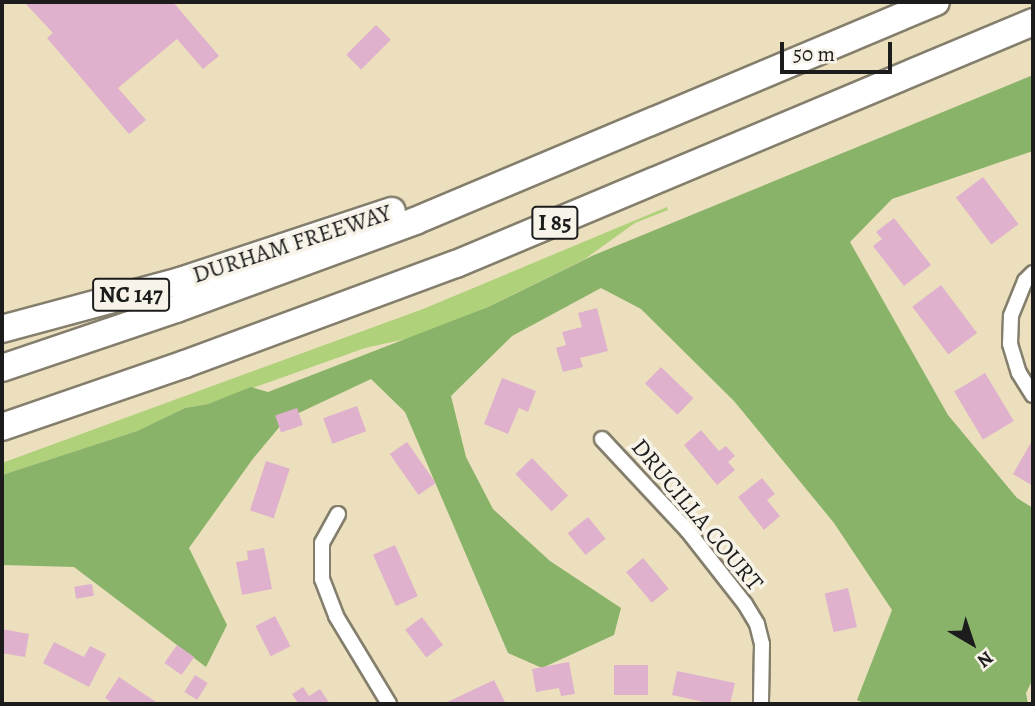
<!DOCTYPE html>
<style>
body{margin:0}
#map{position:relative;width:1035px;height:706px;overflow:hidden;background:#ecdfbd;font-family:Alegreya,serif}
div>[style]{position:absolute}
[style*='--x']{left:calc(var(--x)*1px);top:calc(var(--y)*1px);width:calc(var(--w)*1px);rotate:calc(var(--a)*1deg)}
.green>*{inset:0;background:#aed17a}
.forest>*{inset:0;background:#8ab36a}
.building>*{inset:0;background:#dfb1cc;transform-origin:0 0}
.roads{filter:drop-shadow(2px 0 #847e6c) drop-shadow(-2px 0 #847e6c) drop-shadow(0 2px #847e6c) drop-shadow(0 -2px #847e6c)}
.street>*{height:14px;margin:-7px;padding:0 7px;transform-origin:7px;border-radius:7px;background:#fff}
.highway>*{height:26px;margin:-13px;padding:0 13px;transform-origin:13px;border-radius:13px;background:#fff}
span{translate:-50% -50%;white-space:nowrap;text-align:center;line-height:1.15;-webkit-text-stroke:7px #f7f3e8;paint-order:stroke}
.shield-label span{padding:2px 5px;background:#f7f3e8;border:2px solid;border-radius:5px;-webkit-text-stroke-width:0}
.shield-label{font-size:23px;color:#1c1c1c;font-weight:700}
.street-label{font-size:24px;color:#1c1c1c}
.frame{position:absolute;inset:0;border:4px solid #1c1c1c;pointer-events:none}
.north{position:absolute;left:937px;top:608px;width:70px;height:70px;-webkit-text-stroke:5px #f7f3e8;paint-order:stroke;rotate:141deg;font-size:19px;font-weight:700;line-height:28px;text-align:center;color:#1c1c1c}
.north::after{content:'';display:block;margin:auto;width:24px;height:32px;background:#1c1c1c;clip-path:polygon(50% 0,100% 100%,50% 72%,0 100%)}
.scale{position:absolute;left:780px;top:42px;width:112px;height:32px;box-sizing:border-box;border:4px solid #1c1c1c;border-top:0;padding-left:9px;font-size:21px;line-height:24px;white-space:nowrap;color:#1c1c1c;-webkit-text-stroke:5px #f7f3e8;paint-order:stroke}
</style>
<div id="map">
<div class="green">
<i style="clip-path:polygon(667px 207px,668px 210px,635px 223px,585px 259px,488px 307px,410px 338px,365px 348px,208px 404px,185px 408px,137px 431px,2px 475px,2px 463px,423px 309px)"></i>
</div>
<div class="forest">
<i style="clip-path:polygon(1033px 75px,1033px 151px,892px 199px,850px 242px,948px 415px,1017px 498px,1033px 508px,1033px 679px,1026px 693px,1028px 704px,866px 704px,857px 700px,892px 610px,834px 523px,734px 401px,641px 309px,601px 288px,512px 336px,451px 396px,466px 457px,493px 509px,550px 561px,621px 608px,614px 635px,542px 668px,508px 653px,405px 412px,371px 379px,286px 419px,252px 460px,189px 548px,227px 625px,206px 667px,74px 567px,2px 565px,2px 475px,137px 431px,185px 408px,208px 404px,251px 387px,268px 392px,488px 307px,594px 255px)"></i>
</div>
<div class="building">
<i style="clip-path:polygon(24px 2px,173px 2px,219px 56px,203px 69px,177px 39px,118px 88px,146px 120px,129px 134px,47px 38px,53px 33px)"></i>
<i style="left:376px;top:25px;width:21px;height:42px;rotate:45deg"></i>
<i style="left:983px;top:177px;width:59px;height:34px;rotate:53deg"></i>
<i style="clip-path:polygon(894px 218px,931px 265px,904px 286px,873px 246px,882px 239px,876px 232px)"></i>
<i style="left:941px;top:285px;width:60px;height:36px;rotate:53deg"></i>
<i style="clip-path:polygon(597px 308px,608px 351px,580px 358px,583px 367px,563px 372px,556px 348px,566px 345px,562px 332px,582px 327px,578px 313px)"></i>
<i style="left:661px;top:367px;width:45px;height:23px;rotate:44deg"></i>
<i style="left:985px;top:373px;width:56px;height:36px;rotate:59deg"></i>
<i style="clip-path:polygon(502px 378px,536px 391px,528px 412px,519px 408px,508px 434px,484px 424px)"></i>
<i style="left:357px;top:406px;width:27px;height:36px;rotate:70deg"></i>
<i style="left:297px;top:408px;width:18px;height:23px;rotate:71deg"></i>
<i style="clip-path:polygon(701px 430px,719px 451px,726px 446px,735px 456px,728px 462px,735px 470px,717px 485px,684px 445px)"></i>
<i style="clip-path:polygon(1033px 439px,1033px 486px,1013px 474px)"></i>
<i style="left:407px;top:442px;width:50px;height:21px;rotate:55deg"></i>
<i style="left:532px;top:458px;width:52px;height:23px;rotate:46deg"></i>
<i style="left:266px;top:461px;width:25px;height:52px;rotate:18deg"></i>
<i style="clip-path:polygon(762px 478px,775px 494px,767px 500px,780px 516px,764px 530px,738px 497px)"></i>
<i style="left:588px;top:517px;width:28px;height:26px;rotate:51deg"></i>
<i style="left:395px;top:545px;width:56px;height:24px;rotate:66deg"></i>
<i style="clip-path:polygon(264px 548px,272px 589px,242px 595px,236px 562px,248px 560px,247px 551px)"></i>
<i style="left:643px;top:558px;width:40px;height:22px;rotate:50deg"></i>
<i style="left:92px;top:584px;width:12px;height:18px;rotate:81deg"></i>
<i style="left:848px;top:588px;width:40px;height:24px;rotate:77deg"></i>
<i style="left:275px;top:616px;width:34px;height:22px;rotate:63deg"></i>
<i style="left:422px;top:617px;width:35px;height:21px;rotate:53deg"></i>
<i style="clip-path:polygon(2px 629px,29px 634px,25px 657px,2px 653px)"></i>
<i style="clip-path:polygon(54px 642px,84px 657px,90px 646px,106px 654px,89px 687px,43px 663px)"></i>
<i style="left:177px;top:645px;width:21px;height:22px;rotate:35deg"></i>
<i style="clip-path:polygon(569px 662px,575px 694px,561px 696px,559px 688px,536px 692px,532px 669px)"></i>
<i style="left:614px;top:665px;width:34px;height:30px"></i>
<i style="clip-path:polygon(677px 671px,735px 683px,730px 704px,713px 704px,672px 695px)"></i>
<i style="left:195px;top:675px;width:15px;height:20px;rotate:32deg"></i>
<i style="clip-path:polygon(119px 677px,159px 704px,114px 704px,105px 698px)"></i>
<i style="clip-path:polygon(494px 680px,506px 704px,443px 704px)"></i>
<i style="clip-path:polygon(303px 687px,309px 696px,320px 689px,330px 704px,295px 704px,298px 703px,292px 694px)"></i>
</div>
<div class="roads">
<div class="street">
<i style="--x:1033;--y:273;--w:11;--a:135"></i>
<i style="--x:1025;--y:281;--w:38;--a:112"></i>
<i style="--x:1011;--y:316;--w:28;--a:92"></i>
<i style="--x:1010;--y:344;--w:30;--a:73"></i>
<i style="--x:1019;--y:373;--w:26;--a:58"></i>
<i style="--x:602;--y:439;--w:125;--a:47"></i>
<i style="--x:687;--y:530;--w:94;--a:51.9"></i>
<i style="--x:745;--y:604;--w:23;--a:59"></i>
<i style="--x:757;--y:624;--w:21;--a:76"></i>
<i style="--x:762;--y:644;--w:60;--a:91"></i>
<i style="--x:338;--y:514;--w:33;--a:119"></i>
<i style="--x:322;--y:543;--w:36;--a:90"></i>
<i style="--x:322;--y:579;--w:40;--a:69"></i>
<i style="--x:336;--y:616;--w:103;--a:58.9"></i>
</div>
<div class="highway">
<i style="--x:2;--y:329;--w:184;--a:-15.1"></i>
<i style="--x:180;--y:281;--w:223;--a:-18.3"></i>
<i style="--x:2;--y:368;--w:184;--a:-18.7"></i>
<i style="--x:176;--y:309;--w:255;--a:-20.2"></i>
<i style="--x:415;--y:221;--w:565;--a:-22.8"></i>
<i style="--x:2;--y:427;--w:194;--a:-19"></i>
<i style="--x:185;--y:364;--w:289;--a:-20.3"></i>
<i style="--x:456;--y:264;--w:626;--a:-22.75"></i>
</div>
</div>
<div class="shield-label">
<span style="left:555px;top:223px">I 85</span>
<span style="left:131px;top:295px">NC 147</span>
</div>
<div class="street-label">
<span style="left:292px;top:244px;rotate:-18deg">DURHAM FREEWAY</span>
<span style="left:697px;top:515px;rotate:50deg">DRUCILLA COURT</span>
</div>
<div class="frame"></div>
<div class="north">N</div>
<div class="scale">50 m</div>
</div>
